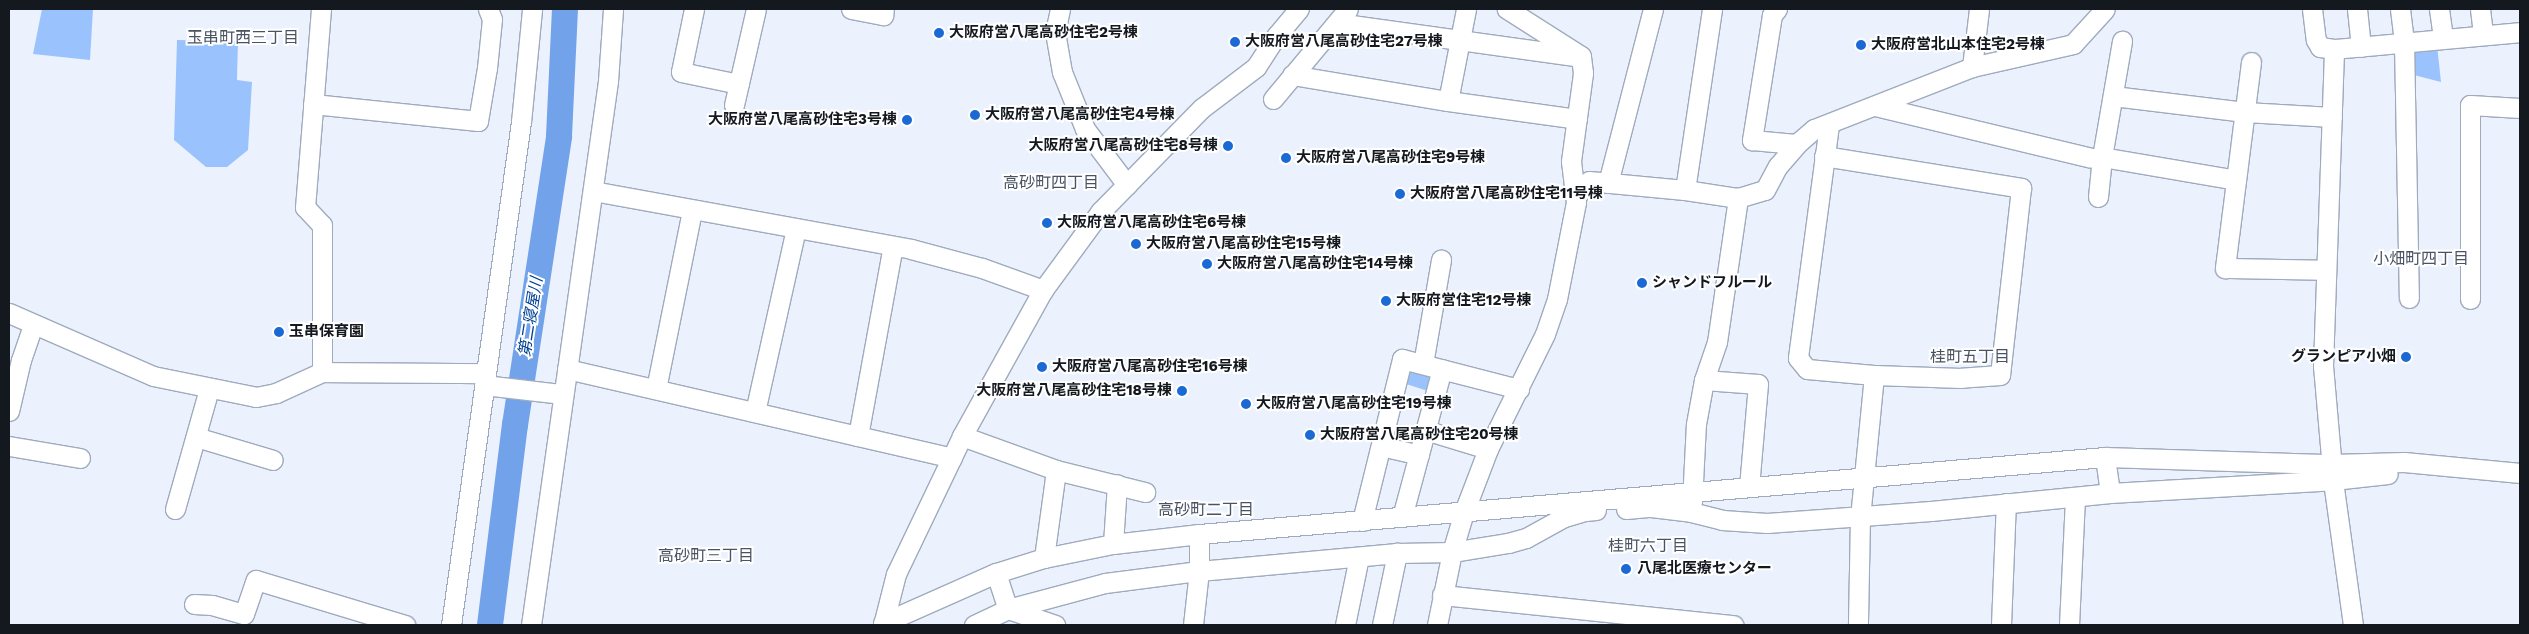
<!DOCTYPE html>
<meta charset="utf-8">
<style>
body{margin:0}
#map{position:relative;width:2529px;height:634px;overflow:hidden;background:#ebf2fe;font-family:"Work Sans","Noto Sans JP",sans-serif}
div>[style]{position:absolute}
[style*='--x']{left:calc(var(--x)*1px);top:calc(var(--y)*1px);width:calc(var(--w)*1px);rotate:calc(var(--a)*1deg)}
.green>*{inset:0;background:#9ac3fe}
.river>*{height:26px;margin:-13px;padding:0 13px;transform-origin:13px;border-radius:13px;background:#72a2e9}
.roads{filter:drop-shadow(1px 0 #9fabbd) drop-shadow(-1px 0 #9fabbd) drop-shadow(0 1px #9fabbd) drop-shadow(0 -1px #9fabbd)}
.minor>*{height:19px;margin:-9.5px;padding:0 9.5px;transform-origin:9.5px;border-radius:9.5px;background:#fff}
.dots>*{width:14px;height:14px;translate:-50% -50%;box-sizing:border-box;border:2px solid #fff;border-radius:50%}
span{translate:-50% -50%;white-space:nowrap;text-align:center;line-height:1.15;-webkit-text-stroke:4px #fff;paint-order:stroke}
.poi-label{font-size:15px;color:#14181f;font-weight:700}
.left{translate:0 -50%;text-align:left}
.right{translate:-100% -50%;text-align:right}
.neighbourhood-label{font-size:16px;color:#495363}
.water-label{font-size:16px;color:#004193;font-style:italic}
.frame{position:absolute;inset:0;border:10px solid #14181f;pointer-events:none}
</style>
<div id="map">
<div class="green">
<i style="clip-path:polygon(42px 9px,93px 9px,90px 60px,33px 54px)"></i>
<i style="clip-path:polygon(177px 40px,238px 41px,237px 80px,252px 82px,248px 150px,227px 167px,206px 167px,174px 140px)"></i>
<i style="clip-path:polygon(2437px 45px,2441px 82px,2410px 74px,2409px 48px)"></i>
<i style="clip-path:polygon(1407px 370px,1430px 370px,1431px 392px,1403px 383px)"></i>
</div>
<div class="river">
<i style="--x:490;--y:625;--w:202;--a:-82.9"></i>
<i style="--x:515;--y:425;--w:292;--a:-81.3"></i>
<i style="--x:559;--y:136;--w:127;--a:-87.3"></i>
</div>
<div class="roads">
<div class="minor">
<i style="--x:321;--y:9;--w:199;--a:94.6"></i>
<i style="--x:305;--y:207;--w:25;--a:47"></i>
<i style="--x:322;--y:225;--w:147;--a:90"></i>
<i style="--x:694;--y:9;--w:64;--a:101.7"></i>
<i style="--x:681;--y:72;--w:59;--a:11.7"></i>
<i style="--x:851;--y:9;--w:33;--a:11"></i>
<i style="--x:883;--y:15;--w:6;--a:-81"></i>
<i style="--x:1060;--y:9;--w:24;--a:102"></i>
<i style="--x:1055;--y:32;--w:41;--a:80.1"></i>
<i style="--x:1062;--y:72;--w:61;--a:68"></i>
<i style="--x:1085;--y:129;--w:70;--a:53.1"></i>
<i style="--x:1777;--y:9;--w:8;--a:130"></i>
<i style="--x:1772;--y:15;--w:127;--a:99.1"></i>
<i style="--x:1752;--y:140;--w:44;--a:5.2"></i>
<i style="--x:2312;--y:9;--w:31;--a:83"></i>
<i style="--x:2316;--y:40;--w:8;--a:60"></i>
<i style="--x:2320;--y:47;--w:14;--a:8"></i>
<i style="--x:2357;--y:9;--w:38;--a:84"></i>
<i style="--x:2400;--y:9;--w:34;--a:83"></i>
<i style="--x:2404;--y:43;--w:255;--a:88.9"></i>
<i style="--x:2439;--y:9;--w:30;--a:82"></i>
<i style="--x:2480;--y:9;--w:26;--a:83"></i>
<i style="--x:1337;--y:23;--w:240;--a:7.9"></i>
<i style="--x:2251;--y:62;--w:208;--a:97.2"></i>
<i style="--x:2225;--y:268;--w:101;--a:1.1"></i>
<i style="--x:1972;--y:67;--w:58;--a:-83.1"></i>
<i style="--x:1292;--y:75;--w:158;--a:9.5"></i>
<i style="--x:1448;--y:101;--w:130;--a:7.9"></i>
<i style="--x:2113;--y:96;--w:133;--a:6.9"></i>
<i style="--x:2245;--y:112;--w:87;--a:3.3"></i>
<i style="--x:1273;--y:99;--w:117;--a:-50.2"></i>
<i style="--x:1448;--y:101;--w:94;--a:-78.9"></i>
<i style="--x:313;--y:104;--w:166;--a:5.9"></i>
<i style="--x:478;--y:121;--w:54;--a:-80.4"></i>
<i style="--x:487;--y:68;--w:49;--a:-84.2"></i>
<i style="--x:492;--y:19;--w:11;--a:-112"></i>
<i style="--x:734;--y:105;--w:98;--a:-77.1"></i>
<i style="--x:1875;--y:106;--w:222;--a:13.5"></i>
<i style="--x:1829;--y:125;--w:235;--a:97.6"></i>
<i style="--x:1798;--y:358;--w:14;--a:51"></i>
<i style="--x:1807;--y:369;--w:67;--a:5.1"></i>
<i style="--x:1874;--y:375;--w:143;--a:95.6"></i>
<i style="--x:1860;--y:517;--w:108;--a:91.1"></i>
<i style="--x:1824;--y:156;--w:200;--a:9.2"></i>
<i style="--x:2021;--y:188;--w:188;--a:96.4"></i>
<i style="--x:2000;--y:375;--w:39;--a:176"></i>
<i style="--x:1961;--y:378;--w:87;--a:-178"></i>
<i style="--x:2102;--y:157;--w:136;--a:9.7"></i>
<i style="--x:1608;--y:183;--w:180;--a:-75.5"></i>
<i style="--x:1685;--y:190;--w:183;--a:-81.5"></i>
<i style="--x:593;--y:191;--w:323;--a:10.3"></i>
<i style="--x:911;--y:249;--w:73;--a:15"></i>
<i style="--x:982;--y:268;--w:65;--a:19.8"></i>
<i style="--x:1577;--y:195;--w:18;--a:-49"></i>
<i style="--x:1589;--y:181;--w:96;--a:5.4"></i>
<i style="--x:1685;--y:190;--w:54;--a:8.6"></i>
<i style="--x:1738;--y:198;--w:28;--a:-17"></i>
<i style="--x:1765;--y:190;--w:27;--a:-62"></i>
<i style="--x:1778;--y:166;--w:32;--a:-49"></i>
<i style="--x:1799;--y:142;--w:20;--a:-41"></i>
<i style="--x:1814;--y:129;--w:170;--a:-21.4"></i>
<i style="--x:1972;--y:67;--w:104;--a:-12.8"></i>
<i style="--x:2073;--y:44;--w:47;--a:-47.6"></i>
<i style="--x:2098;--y:197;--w:40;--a:-84.3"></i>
<i style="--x:2102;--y:157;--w:118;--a:-80.2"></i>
<i style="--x:2470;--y:299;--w:194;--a:-90"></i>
<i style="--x:2470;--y:105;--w:50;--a:3.4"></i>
<i style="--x:9;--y:313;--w:157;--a:23.6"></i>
<i style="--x:153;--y:376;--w:105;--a:11.5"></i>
<i style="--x:256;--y:397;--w:20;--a:-11"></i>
<i style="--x:276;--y:393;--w:51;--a:-24.5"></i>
<i style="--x:322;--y:372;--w:163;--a:0.4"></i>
<i style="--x:1423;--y:364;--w:106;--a:-80.2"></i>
<i style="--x:567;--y:369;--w:395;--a:13"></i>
<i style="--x:1704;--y:380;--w:54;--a:4.2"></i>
<i style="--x:1758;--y:384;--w:102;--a:95"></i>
<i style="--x:484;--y:385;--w:79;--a:6.6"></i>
<i style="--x:656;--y:389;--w:183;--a:-78.6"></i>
<i style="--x:9;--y:411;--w:52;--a:-76.8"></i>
<i style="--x:21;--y:360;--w:37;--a:-71"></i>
<i style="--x:755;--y:412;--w:188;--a:-77.4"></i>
<i style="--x:1425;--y:430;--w:66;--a:16.8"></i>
<i style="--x:858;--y:436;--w:193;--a:-79.6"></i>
<i style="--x:962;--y:436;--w:100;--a:19.9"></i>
<i style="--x:1056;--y:470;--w:92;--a:13.9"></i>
<i style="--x:196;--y:437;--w:80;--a:16.6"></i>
<i style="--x:9;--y:446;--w:72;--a:9.6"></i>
<i style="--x:1381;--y:446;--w:39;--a:13"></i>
<i style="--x:2105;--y:457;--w:36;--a:82"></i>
<i style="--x:1692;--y:502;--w:78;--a:-87.1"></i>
<i style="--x:1696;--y:424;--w:45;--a:-79.7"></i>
<i style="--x:1704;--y:380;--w:40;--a:-71.1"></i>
<i style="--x:1717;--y:342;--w:146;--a:-81.7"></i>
<i style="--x:175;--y:509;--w:125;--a:-74.2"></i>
<i style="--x:1626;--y:509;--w:25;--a:-5"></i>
<i style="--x:1651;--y:507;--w:40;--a:7.1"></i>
<i style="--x:1691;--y:512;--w:32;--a:14"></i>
<i style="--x:1722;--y:520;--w:45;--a:3.8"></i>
<i style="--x:1767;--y:523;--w:164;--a:-4.2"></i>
<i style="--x:1931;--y:511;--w:180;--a:-5.7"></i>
<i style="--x:2110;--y:493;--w:223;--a:-3.3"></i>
<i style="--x:2333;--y:480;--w:55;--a:-6.2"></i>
<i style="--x:1402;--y:517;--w:153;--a:-74.9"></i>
<i style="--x:1362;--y:521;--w:167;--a:-76.1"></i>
<i style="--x:1402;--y:359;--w:121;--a:14.4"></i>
<i style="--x:1113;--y:544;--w:60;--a:-86.2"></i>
<i style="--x:1044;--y:558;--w:89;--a:-82.2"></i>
<i style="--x:996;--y:573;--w:38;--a:72"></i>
<i style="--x:1008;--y:609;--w:50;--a:18.8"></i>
<i style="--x:1442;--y:595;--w:293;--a:5.9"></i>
<i style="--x:194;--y:604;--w:18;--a:3"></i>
<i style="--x:212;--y:605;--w:33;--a:16"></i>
<i style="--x:244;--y:614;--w:36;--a:-71"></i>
<i style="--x:256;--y:580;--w:156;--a:16.8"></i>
<i style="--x:883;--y:623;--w:124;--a:-23.9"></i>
<i style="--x:996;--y:573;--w:50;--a:-17.4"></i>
<i style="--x:1044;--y:558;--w:70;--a:-11.5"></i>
<i style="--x:1113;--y:544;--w:87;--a:-6.6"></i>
<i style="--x:1199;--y:534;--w:909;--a:-4.86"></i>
<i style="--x:2105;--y:457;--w:227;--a:1.8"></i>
<i style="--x:2332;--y:464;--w:72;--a:-1.6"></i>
<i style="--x:2404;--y:462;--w:117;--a:5.4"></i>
<i style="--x:451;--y:625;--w:508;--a:-82.08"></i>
<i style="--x:521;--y:122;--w:114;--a:-84.4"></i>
<i style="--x:531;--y:625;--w:549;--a:-81.94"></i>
<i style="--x:608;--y:81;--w:72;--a:-86"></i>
<i style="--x:883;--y:625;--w:53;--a:-75.7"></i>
<i style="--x:896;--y:574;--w:153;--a:-64.4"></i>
<i style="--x:962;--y:436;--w:167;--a:-61"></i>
<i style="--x:1043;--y:290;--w:97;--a:-53.8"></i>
<i style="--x:1100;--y:212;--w:146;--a:-45.6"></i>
<i style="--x:1202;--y:108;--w:68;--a:-37.2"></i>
<i style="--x:1256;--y:67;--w:38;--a:-57"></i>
<i style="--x:1277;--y:35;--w:34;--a:-50"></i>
<i style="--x:974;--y:625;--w:38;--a:-25"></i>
<i style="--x:1008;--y:609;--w:100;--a:-15"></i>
<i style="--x:1105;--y:583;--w:95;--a:-7.3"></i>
<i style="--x:1199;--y:571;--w:199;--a:-5.2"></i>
<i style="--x:1397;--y:553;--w:55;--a:-1"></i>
<i style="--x:1452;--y:552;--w:57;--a:-9.1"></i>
<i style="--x:1508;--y:543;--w:19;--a:-16"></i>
<i style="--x:1526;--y:538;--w:43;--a:-28.9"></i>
<i style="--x:1564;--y:517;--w:22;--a:-16"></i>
<i style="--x:1585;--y:511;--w:11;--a:-5"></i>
<i style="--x:1193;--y:625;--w:54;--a:-83.7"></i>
<i style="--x:1199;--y:571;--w:37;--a:-90"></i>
<i style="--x:1345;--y:625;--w:69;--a:-78.4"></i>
<i style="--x:1382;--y:625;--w:74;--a:-78.2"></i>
<i style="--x:1437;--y:625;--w:75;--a:-78.4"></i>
<i style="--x:1452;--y:552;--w:42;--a:-73.3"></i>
<i style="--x:1464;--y:512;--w:67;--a:-69.1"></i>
<i style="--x:1488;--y:449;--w:128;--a:-63.6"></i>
<i style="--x:1545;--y:334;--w:37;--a:-71"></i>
<i style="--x:1557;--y:299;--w:99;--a:-78.9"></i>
<i style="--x:1576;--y:202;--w:41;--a:-97"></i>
<i style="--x:1571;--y:161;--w:89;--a:-82.2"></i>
<i style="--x:1583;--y:73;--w:17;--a:-97"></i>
<i style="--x:1581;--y:56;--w:88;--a:-147.6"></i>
<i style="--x:2001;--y:625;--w:122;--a:-87.7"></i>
<i style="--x:2069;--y:625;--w:128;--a:-87.3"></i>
<i style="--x:2353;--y:625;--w:146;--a:-97.9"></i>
<i style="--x:2333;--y:480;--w:114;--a:-95"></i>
<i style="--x:2323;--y:366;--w:317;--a:-88"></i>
<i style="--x:2334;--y:49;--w:187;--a:-5.2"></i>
</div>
</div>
<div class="dots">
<i style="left:939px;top:33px;background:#1a69d4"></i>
<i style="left:1235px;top:42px;background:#1a69d4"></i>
<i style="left:1861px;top:45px;background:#1a69d4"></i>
<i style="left:975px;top:115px;background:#1a69d4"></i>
<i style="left:907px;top:120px;background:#1a69d4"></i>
<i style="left:1228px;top:146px;background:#1a69d4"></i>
<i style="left:1286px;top:158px;background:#1a69d4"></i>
<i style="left:1400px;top:194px;background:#1a69d4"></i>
<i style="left:1047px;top:223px;background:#1a69d4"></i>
<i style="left:1136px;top:244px;background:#1a69d4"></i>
<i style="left:1207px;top:264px;background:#1a69d4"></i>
<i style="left:1642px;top:283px;background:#1a69d4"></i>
<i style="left:1386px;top:301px;background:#1a69d4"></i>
<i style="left:279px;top:332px;background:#1a69d4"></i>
<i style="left:2406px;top:357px;background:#1a69d4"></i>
<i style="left:1042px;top:367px;background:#1a69d4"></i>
<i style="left:1182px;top:391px;background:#1a69d4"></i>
<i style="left:1246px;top:404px;background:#1a69d4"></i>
<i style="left:1310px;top:435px;background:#1a69d4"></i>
<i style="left:1626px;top:569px;background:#1a69d4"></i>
</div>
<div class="poi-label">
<span class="left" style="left:949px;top:33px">大阪府営八尾高砂住宅2号棟</span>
<span class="left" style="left:1245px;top:42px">大阪府営八尾高砂住宅27号棟</span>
<span class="left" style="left:1871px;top:45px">大阪府営北山本住宅2号棟</span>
<span class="left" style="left:985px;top:115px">大阪府営八尾高砂住宅4号棟</span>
<span class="right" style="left:897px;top:120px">大阪府営八尾高砂住宅3号棟</span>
<span class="right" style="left:1218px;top:146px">大阪府営八尾高砂住宅8号棟</span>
<span class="left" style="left:1296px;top:158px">大阪府営八尾高砂住宅9号棟</span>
<span class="left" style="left:1410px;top:194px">大阪府営八尾高砂住宅11号棟</span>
<span class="left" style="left:1057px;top:223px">大阪府営八尾高砂住宅6号棟</span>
<span class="left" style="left:1146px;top:244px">大阪府営八尾高砂住宅15号棟</span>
<span class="left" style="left:1217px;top:264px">大阪府営八尾高砂住宅14号棟</span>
<span class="left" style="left:1652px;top:283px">シャンドフルール</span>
<span class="left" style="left:1396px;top:301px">大阪府営住宅12号棟</span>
<span class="left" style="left:289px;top:332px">玉串保育園</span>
<span class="right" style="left:2396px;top:357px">グランピア小畑</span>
<span class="left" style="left:1052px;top:367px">大阪府営八尾高砂住宅16号棟</span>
<span class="right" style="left:1172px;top:391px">大阪府営八尾高砂住宅18号棟</span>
<span class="left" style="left:1256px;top:404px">大阪府営八尾高砂住宅19号棟</span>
<span class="left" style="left:1320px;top:435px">大阪府営八尾高砂住宅20号棟</span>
<span class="left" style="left:1637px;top:569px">八尾北医療センター</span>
</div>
<div class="neighbourhood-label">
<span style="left:243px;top:38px">玉串町西三丁目</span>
<span style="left:1051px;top:183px">高砂町四丁目</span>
<span style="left:2421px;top:259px">小畑町四丁目</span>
<span style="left:1970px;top:357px">桂町五丁目</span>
<span style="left:1206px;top:510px">高砂町二丁目</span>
<span style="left:1648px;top:546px">桂町六丁目</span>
<span style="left:706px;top:556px">高砂町三丁目</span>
</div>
<div class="water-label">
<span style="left:531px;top:317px;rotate:-81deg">第二寝屋川</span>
</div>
<div class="frame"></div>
</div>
